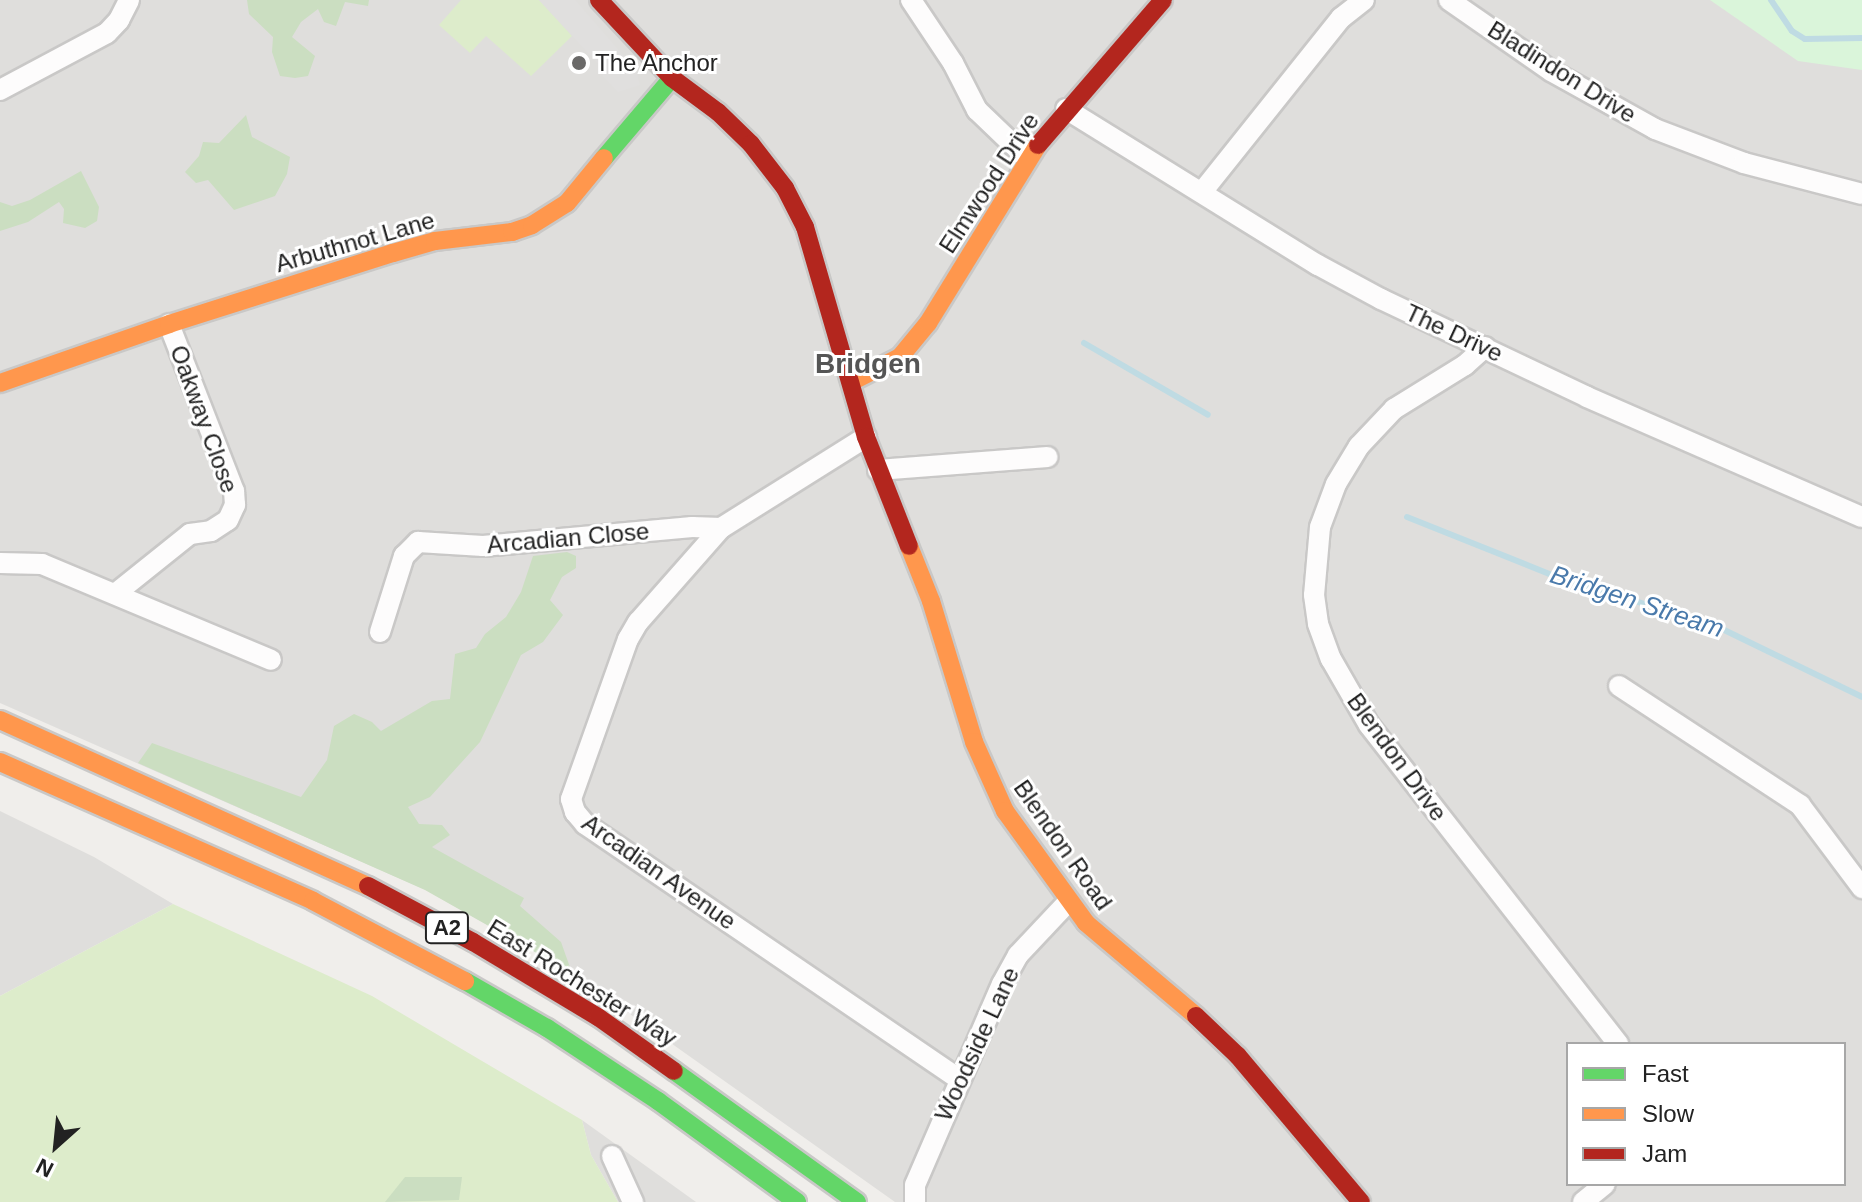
<!DOCTYPE html>
<style>
body{margin:0}
#map{position:relative;width:1862px;height:1202px;overflow:hidden;background:#f0eeeb;font-family:Helvetica,sans-serif}
div>[style]{position:absolute}
[style*='--x']{left:calc(var(--x)*1px);top:calc(var(--y)*1px);width:calc(var(--w)*1px);rotate:calc(var(--a)*1deg)}
.residential>*{inset:0;background:#dfdedc}
.grass>*{inset:0;background:#ddeccb}
.forest>*{inset:0;background:#cbdec1}
.park>*{inset:0;background:#daf5da}
.parking>*{inset:0;background:#e0dfde}
.stream>*{height:6px;margin:-3px;padding:0 3px;transform-origin:3px;border-radius:3px;background:#bfdbe3}
.roads{filter:drop-shadow(2px 0 #c9c8c7) drop-shadow(-2px 0 #c9c8c7) drop-shadow(0 2px #c9c8c7) drop-shadow(0 -2px #c9c8c7)}
.street>*{height:20px;margin:-10px;padding:0 10px;transform-origin:10px;border-radius:10px;background:#fdfcfc}
.fast>*{height:18px;margin:-9px;padding:0 9px;transform-origin:9px;border-radius:9px;background:#63d668}
.slow>*{height:18px;margin:-9px;padding:0 9px;transform-origin:9px;border-radius:9px;background:#ff974d}
.jam>*{height:18px;margin:-9px;padding:0 9px;transform-origin:9px;border-radius:9px;background:#b3261e}
.dots>*{width:22px;height:22px;translate:-50% -50%;box-sizing:border-box;border:4px solid #fff;border-radius:50%}
span{translate:-50% -50%;white-space:nowrap;text-align:center;line-height:1.15;-webkit-text-stroke:6px #fff;paint-order:stroke}
.shield-label span{padding:2px 6px;background:#fff;border:2px solid;border-radius:6px;-webkit-text-stroke-width:0}
.shield-label{font-size:22px;color:#222;font-weight:700}
.poi-label{font-size:24px;color:#222}
.left{translate:0 -50%;text-align:left}
.street-label{font-size:24px;color:#222}
.water-label{font-size:26px;color:#4a7aab;font-style:italic}
.quarter-label{font-size:28px;color:#555;font-weight:700}
.legend{position:absolute;left:1566px;top:1042px;width:280px;height:144px;box-sizing:border-box;background:#fff;border:2px solid #a7a7a7;margin:0;padding:10px 14px;list-style:none;font-size:24px;color:#222}
.legend li{display:flex;align-items:center;gap:16px;height:40px}
.legend b{width:40px;border:2px solid #a7a7a7}
.north{position:absolute;left:16px;top:1106px;width:80px;height:80px;-webkit-text-stroke:6px #fff;paint-order:stroke;rotate:207deg;font-size:22px;font-weight:700;line-height:32px;text-align:center;color:#222}
.north::after{content:'';display:block;margin:auto;width:28px;height:36px;background:#222;clip-path:polygon(50% 0,100% 100%,50% 72%,0 100%)}
</style>
<div id="map">
<div class="residential">
<i style="clip-path:polygon(evenodd,0 0,1862px 0,1862px 1202px,895px 1202px,572px 973px,426px 890px,0 703px,0 0,1568px 1044px,1844px 1044px,1844px 1184px,1568px 1184px,1568px 1044px)"></i>
<i style="clip-path:polygon(0 811px,94px 857px,173px 904px,0 996px)"></i>
<i style="clip-path:polygon(582px 1120px,696px 1202px,618px 1202px,591px 1155px)"></i>
</div>
<div class="grass">
<i style="clip-path:polygon(461px 0,539px 0,572px 36px,531px 76px,486px 36px,470px 53px,439px 25px)"></i>
<i style="clip-path:polygon(173px 904px,372px 996px,582px 1120px,591px 1155px,618px 1202px,0 1202px,0 996px)"></i>
</div>
<div class="forest">
<i style="clip-path:polygon(247px 0,369px 0,368px 6px,345px 2px,336px 26px,324px 22px,318px 9px,301px 22px,292px 37px,315px 56px,308px 76px,295px 78px,280px 76px,272px 52px,273px 37px,249px 14px)"></i>
<i style="clip-path:polygon(246px 115px,252px 137px,290px 157px,287px 174px,275px 196px,234px 210px,208px 180px,196px 183px,185px 172px,199px 156px,203px 142px,219px 143px)"></i>
<i style="clip-path:polygon(81px 171px,99px 207px,97px 221px,85px 228px,63px 223px,64px 209px,59px 202px,28px 222px,0 231px,0 202px,12px 206px,30px 200px)"></i>
<i style="clip-path:polygon(567px 552px,576px 556px,576px 568px,562px 577px,550px 600px,563px 615px,543px 642px,521px 655px,480px 742px,430px 797px,408px 807px,419px 824px,442px 825px,450px 835px,432px 847px,524px 898px,520px 906px,561px 942px,572px 973px,425px 890px,138px 763px,152px 743px,301px 797px,327px 760px,334px 726px,354px 714px,372px 722px,381px 731px,432px 701px,450px 699px,455px 654px,476px 648px,485px 634px,506px 617px,521px 592px,533px 556px)"></i>
<i style="clip-path:polygon(405px 1177px,462px 1177px,459px 1200px,385px 1202px)"></i>
</div>
<div class="park">
<i style="clip-path:polygon(1710px 0,1862px 0,1862px 70px,1798px 61px)"></i>
</div>
<div class="parking">
<i style="clip-path:polygon(539px 0,575px 0,636px 70px,640px 85px,618px 92px,602px 75px,605px 71px)"></i>
</div>
<div class="stream">
<i style="--x:1771;--y:0;--w:37;--a:56"></i>
<i style="--x:1792;--y:31;--w:15;--a:32"></i>
<i style="--x:1805;--y:39;--w:57;--a:-1"></i>
<i style="--x:1084;--y:343;--w:143;--a:30.1"></i>
<i style="--x:1407;--y:517;--w:162;--a:21.8"></i>
<i style="--x:1557;--y:577;--w:166;--a:17.1"></i>
<i style="--x:1716;--y:626;--w:162;--a:25.9"></i>
</div>
<div class="roads">
<div class="street">
<i style="--x:911;--y:0;--w:76;--a:56.3"></i>
<i style="--x:953;--y:63;--w:53;--a:62.9"></i>
<i style="--x:977;--y:110;--w:69;--a:43.8"></i>
<i style="--x:1449;--y:0;--w:124;--a:34.8"></i>
<i style="--x:1551;--y:71;--w:119;--a:29.1"></i>
<i style="--x:1655;--y:129;--w:95;--a:20.9"></i>
<i style="--x:1744;--y:163;--w:122;--a:14.7"></i>
<i style="--x:0;--y:90;--w:121;--a:-28"></i>
<i style="--x:107;--y:33;--w:18;--a:-47"></i>
<i style="--x:119;--y:20;--w:22;--a:-63"></i>
<i style="--x:1066;--y:109;--w:296;--a:31.8"></i>
<i style="--x:1318;--y:265;--w:72;--a:28.4"></i>
<i style="--x:1381;--y:299;--w:228;--a:25.4"></i>
<i style="--x:1587;--y:397;--w:300;--a:23.6"></i>
<i style="--x:1202;--y:192;--w:223;--a:-51.4"></i>
<i style="--x:1341;--y:18;--w:29;--a:-38"></i>
<i style="--x:1485;--y:347;--w:27;--a:138"></i>
<i style="--x:1465;--y:365;--w:84;--a:148.2"></i>
<i style="--x:1394;--y:409;--w:51;--a:133.4"></i>
<i style="--x:1359;--y:446;--w:44;--a:121.2"></i>
<i style="--x:1336;--y:484;--w:46;--a:110.4"></i>
<i style="--x:1320;--y:527;--w:68;--a:95"></i>
<i style="--x:1314;--y:595;--w:29;--a:82"></i>
<i style="--x:1318;--y:624;--w:37;--a:70"></i>
<i style="--x:1331;--y:659;--w:76;--a:60.1"></i>
<i style="--x:1369;--y:725;--w:405;--a:52"></i>
<i style="--x:866;--y:437;--w:171;--a:147.9"></i>
<i style="--x:721;--y:528;--w:125;--a:131.4"></i>
<i style="--x:638;--y:622;--w:20;--a:120"></i>
<i style="--x:628;--y:639;--w:170;--a:109.6"></i>
<i style="--x:571;--y:799;--w:14;--a:73"></i>
<i style="--x:575;--y:812;--w:16;--a:50"></i>
<i style="--x:585;--y:824;--w:451;--a:34.3"></i>
<i style="--x:878;--y:470;--w:170;--a:-4.4"></i>
<i style="--x:0;--y:563;--w:42;--a:1.4"></i>
<i style="--x:42;--y:564;--w:248;--a:22.7"></i>
<i style="--x:115;--y:594;--w:96;--a:-38.7"></i>
<i style="--x:190;--y:534;--w:21;--a:-8"></i>
<i style="--x:211;--y:531;--w:20;--a:-33"></i>
<i style="--x:228;--y:520;--w:17;--a:-65"></i>
<i style="--x:235;--y:505;--w:14;--a:-94"></i>
<i style="--x:234;--y:491;--w:179;--a:-111.3"></i>
<i style="--x:380;--y:632;--w:80;--a:-72.5"></i>
<i style="--x:404;--y:556;--w:20;--a:-45"></i>
<i style="--x:418;--y:542;--w:65;--a:3.5"></i>
<i style="--x:483;--y:546;--w:210;--a:-5.2"></i>
<i style="--x:692;--y:527;--w:29;--a:2"></i>
<i style="--x:1619;--y:686;--w:217;--a:33.3"></i>
<i style="--x:1800;--y:805;--w:104;--a:53.2"></i>
<i style="--x:612;--y:1156;--w:51;--a:65.5"></i>
<i style="--x:915;--y:1202;--w:17;--a:-90"></i>
<i style="--x:915;--y:1185;--w:219;--a:-66.6"></i>
<i style="--x:1002;--y:984;--w:33;--a:-61"></i>
<i style="--x:1018;--y:955;--w:73;--a:-46.7"></i>
<i style="--x:1583;--y:1202;--w:28;--a:-39"></i>
</div>
<div class="fast">
<i style="--x:604;--y:158;--w:105;--a:-49.6"></i>
<i style="--x:465;--y:981;--w:95;--a:29.8"></i>
<i style="--x:547;--y:1028;--w:133;--a:33.3"></i>
<i style="--x:658;--y:1101;--w:172;--a:36"></i>
<i style="--x:674;--y:1071;--w:225;--a:35.6"></i>
</div>
<div class="slow">
<i style="--x:851;--y:382;--w:55;--a:-27"></i>
<i style="--x:900;--y:357;--w:44;--a:-50.5"></i>
<i style="--x:928;--y:323;--w:209;--a:-58.3"></i>
<i style="--x:0;--y:383;--w:179;--a:-19.2"></i>
<i style="--x:169;--y:324;--w:235;--a:-17.6"></i>
<i style="--x:393;--y:253;--w:44;--a:-15.9"></i>
<i style="--x:435;--y:241;--w:78;--a:-6.7"></i>
<i style="--x:512;--y:232;--w:21;--a:-19"></i>
<i style="--x:532;--y:225;--w:41;--a:-32.2"></i>
<i style="--x:567;--y:203;--w:58;--a:-50.6"></i>
<i style="--x:909;--y:546;--w:59;--a:68.2"></i>
<i style="--x:931;--y:601;--w:147;--a:73"></i>
<i style="--x:974;--y:742;--w:76;--a:65.8"></i>
<i style="--x:1005;--y:811;--w:138;--a:54.1"></i>
<i style="--x:1086;--y:923;--w:144;--a:40.2"></i>
<i style="--x:0;--y:720;--w:404;--a:24.3"></i>
<i style="--x:0;--y:762;--w:342;--a:23.9"></i>
<i style="--x:313;--y:901;--w:172;--a:27.8"></i>
</div>
<div class="jam">
<i style="--x:599;--y:0;--w:107;--a:46.9"></i>
<i style="--x:672;--y:78;--w:57;--a:36.5"></i>
<i style="--x:718;--y:112;--w:46;--a:44.1"></i>
<i style="--x:751;--y:144;--w:56;--a:52.3"></i>
<i style="--x:785;--y:188;--w:44;--a:62.9"></i>
<i style="--x:805;--y:227;--w:219;--a:73.8"></i>
<i style="--x:866;--y:437;--w:117;--a:68.5"></i>
<i style="--x:1038;--y:145;--w:191;--a:-49.2"></i>
<i style="--x:368;--y:886;--w:119;--a:28.1"></i>
<i style="--x:473;--y:942;--w:146;--a:31"></i>
<i style="--x:598;--y:1017;--w:93;--a:35.4"></i>
<i style="--x:1196;--y:1016;--w:58;--a:43.6"></i>
<i style="--x:1238;--y:1056;--w:191;--a:49.9"></i>
</div>
</div>
<div class="dots">
<i style="left:579px;top:63px;background:#6a6968"></i>
</div>
<div class="shield-label">
<span style="left:447px;top:928px">A2</span>
</div>
<div class="poi-label">
<span class="left" style="left:595px;top:63px">The Anchor</span>
</div>
<div class="street-label">
<span style="left:1562px;top:72px;rotate:32deg">Bladindon Drive</span>
<span style="left:989px;top:183px;rotate:-57deg">Elmwood Drive</span>
<span style="left:355px;top:242px;rotate:-16deg">Arbuthnot Lane</span>
<span style="left:1454px;top:333px;rotate:25deg">The Drive</span>
<span style="left:204px;top:419px;rotate:70deg">Oakway Close</span>
<span style="left:568px;top:538px;rotate:-5deg">Arcadian Close</span>
<span style="left:1397px;top:757px;rotate:54deg">Blendon Drive</span>
<span style="left:1063px;top:845px;rotate:55deg">Blendon Road</span>
<span style="left:659px;top:872px;rotate:35deg">Arcadian Avenue</span>
<span style="left:582px;top:983px;rotate:32deg">East Rochester Way</span>
<span style="left:977px;top:1044px;rotate:-65deg">Woodside Lane</span>
</div>
<div class="water-label">
<span style="left:1637px;top:602px;rotate:18deg">Bridgen Stream</span>
</div>
<div class="quarter-label">
<span style="left:868px;top:364px">Bridgen</span>
</div>
<ul class="legend">
<li><b style="height:10px;background:#63d668"></b>Fast</li>
<li><b style="height:10px;background:#ff974d"></b>Slow</li>
<li><b style="height:10px;background:#b3261e"></b>Jam</li>
</ul>
<div class="north">N</div>
</div>
